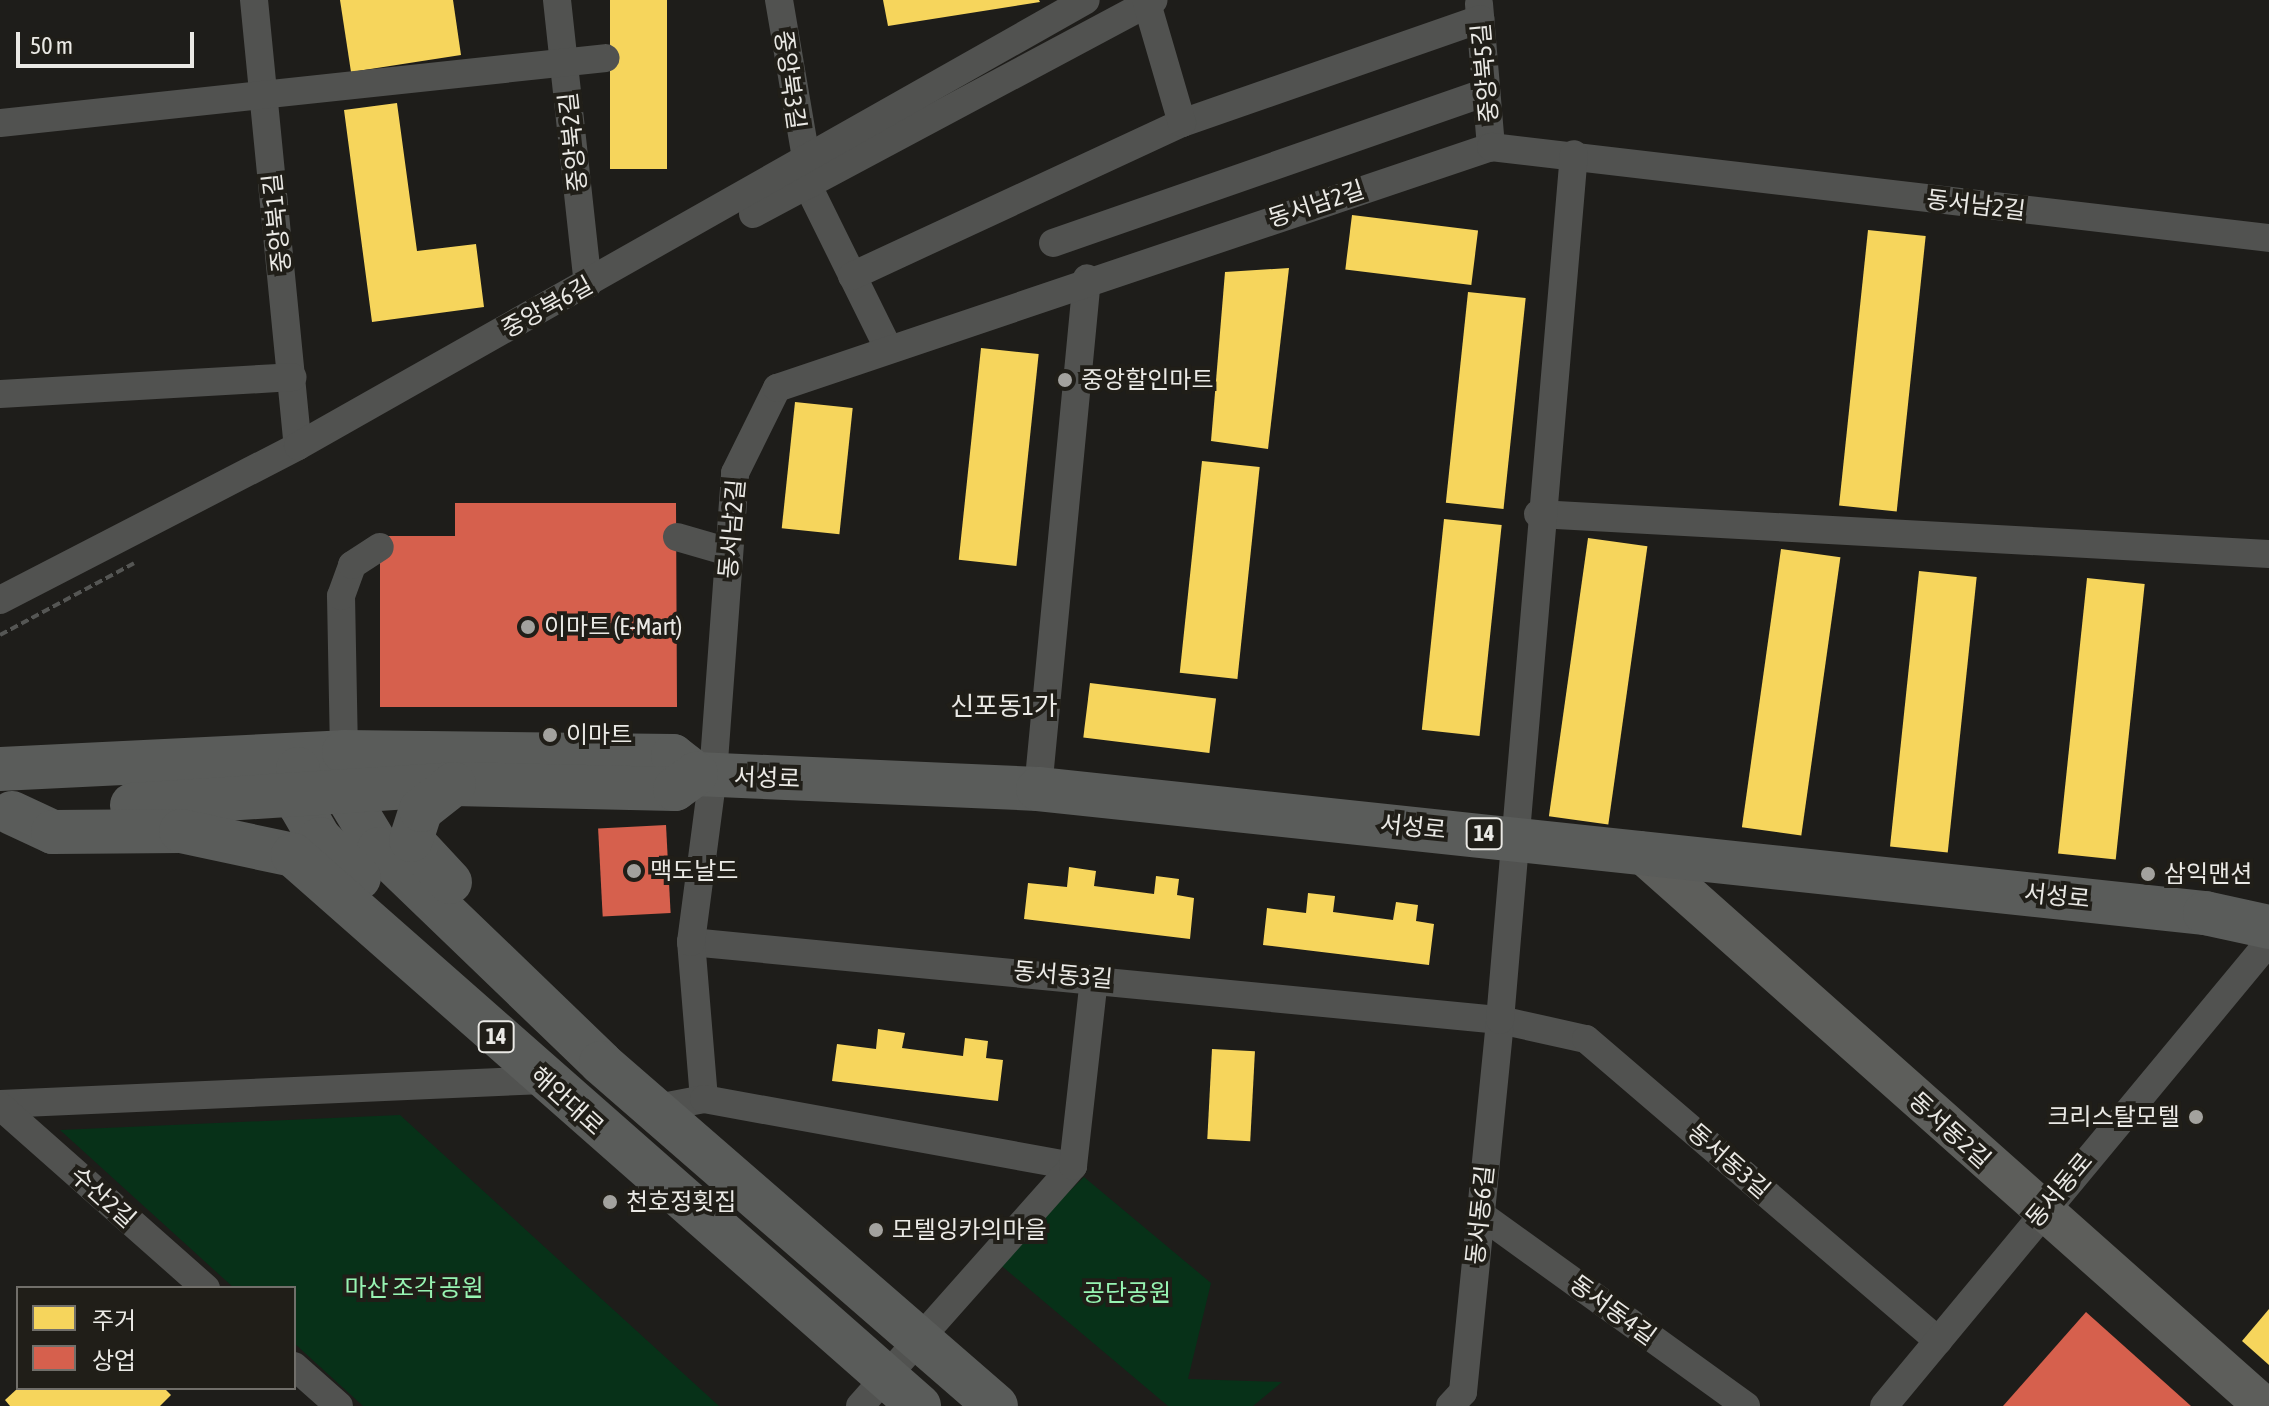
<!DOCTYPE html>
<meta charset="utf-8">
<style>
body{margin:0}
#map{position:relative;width:2269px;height:1406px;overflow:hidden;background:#1e1d1a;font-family:"Asap Condensed","Noto Sans KR",sans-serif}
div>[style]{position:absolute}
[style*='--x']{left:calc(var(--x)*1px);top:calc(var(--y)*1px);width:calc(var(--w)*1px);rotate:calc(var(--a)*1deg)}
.green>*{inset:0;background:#073118}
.homes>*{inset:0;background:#f6d55c;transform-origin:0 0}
.shops>*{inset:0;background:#d6604d;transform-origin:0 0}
.path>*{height:4px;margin-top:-2px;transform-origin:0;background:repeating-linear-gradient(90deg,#555654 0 8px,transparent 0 12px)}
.street>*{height:28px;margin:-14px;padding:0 14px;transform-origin:14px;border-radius:14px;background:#515250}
.secondary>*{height:40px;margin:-20px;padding:0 20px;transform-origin:20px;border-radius:20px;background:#5d5e5b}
.primary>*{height:44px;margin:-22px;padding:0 22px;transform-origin:22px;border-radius:22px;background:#5a5c5a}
.dots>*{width:22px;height:22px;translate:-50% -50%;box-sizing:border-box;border:4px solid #201e18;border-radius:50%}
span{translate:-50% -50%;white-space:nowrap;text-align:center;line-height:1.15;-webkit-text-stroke:8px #201e18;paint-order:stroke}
.shield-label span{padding:2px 6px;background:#201e18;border:2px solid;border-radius:6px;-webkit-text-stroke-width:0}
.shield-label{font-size:22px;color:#eae9e5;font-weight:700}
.street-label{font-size:24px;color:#eae9e5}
.poi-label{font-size:24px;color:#eae9e5}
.left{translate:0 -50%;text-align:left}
.right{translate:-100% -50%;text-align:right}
.park-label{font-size:24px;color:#97f4b2}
.neighbourhood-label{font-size:26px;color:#eae9e5}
.legend{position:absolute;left:16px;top:1286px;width:280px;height:104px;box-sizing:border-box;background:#201e18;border:2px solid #716f6a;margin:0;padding:10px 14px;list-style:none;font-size:24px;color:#eae9e5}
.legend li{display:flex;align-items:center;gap:16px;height:40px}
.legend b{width:40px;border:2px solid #716f6a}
.scale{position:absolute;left:16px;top:32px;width:178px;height:36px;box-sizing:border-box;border:4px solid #eae9e5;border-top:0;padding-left:10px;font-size:24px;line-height:28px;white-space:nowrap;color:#eae9e5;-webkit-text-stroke:6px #201e18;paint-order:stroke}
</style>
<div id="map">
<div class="green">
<i style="clip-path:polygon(400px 1115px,719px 1406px,363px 1406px,294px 1343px,294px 1288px,234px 1288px,60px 1130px)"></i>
<i style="clip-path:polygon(1084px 1177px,1211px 1283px,1188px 1379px,1282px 1382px,1253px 1406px,1168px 1406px,997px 1262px)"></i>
</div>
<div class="homes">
<i style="clip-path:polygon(340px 0,453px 0,461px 55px,351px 72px)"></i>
<i style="left:610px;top:0;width:57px;height:169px"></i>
<i style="clip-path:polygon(883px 0,1039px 0,1040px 2px,888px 26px)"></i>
<i style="clip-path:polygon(397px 103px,417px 251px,476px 244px,484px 307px,372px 322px,344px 110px)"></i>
<i style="left:1352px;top:215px;width:127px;height:55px;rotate:7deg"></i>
<i style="left:1868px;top:230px;width:58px;height:277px;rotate:6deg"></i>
<i style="clip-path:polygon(1289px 268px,1268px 449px,1211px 441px,1225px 272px)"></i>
<i style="left:1468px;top:292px;width:58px;height:212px;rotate:6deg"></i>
<i style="left:981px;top:348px;width:58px;height:213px;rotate:6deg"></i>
<i style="left:795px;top:402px;width:58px;height:127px;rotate:6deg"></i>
<i style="left:1202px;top:461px;width:58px;height:213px;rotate:6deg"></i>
<i style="left:1444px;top:519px;width:58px;height:212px;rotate:6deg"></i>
<i style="left:1588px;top:538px;width:60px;height:281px;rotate:8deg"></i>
<i style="left:1781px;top:549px;width:60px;height:281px;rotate:8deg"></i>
<i style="left:1919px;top:571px;width:58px;height:277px;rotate:6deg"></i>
<i style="left:2087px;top:578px;width:58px;height:277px;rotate:6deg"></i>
<i style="left:1090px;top:683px;width:127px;height:55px;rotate:7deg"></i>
<i style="clip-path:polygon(1069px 867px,1096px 871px,1094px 886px,1154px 894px,1156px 876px,1179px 879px,1177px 895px,1194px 898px,1190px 939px,1024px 919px,1028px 883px,1067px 887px)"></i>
<i style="clip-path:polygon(1308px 893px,1335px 896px,1333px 912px,1393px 920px,1396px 902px,1418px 905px,1416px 921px,1434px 924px,1429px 965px,1263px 945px,1267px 908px,1306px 913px)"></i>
<i style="clip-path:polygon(878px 1029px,905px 1033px,902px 1048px,963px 1056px,965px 1038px,988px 1041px,986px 1058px,1003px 1060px,998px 1101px,832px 1081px,837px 1044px,876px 1049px)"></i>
<i style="left:1212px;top:1049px;width:43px;height:90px;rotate:3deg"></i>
<i style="clip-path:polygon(2269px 1309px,2269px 1365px,2242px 1341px)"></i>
<i style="clip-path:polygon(18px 1388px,164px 1388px,171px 1395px,160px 1406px,10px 1406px,5px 1400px)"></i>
</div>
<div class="shops">
<i style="clip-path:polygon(455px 503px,676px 503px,677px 707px,380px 707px,380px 536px,455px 536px)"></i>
<i style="left:666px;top:825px;width:88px;height:68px;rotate:87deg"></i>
<i style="clip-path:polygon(2086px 1312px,2191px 1406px,2003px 1406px)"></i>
</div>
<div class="path">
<i style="--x:0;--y:635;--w:152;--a:-28.2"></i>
</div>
<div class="street">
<i style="--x:254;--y:0;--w:448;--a:84.4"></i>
<i style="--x:557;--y:0;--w:286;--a:83.8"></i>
<i style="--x:779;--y:0;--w:197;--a:80.3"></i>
<i style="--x:812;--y:194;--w:169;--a:63.7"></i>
<i style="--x:1479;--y:4;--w:144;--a:85.2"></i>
<i style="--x:0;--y:123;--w:609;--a:-6.12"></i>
<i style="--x:1182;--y:123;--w:316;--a:-19.2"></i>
<i style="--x:753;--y:214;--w:454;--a:-28.1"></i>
<i style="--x:1053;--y:243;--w:459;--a:-19.2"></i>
<i style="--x:852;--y:276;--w:364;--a:-24.9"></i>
<i style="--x:1182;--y:123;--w:125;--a:-106.3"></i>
<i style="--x:0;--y:394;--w:293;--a:-3.3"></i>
<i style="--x:1538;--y:514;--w:732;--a:3.13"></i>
<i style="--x:677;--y:537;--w:54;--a:16.1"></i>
<i style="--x:0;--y:600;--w:335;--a:-27.3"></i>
<i style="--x:298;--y:446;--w:905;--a:-29.51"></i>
<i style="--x:344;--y:752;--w:156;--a:-91.1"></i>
<i style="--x:341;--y:596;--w:33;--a:-70"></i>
<i style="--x:352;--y:565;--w:33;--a:-33"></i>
<i style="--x:1038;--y:789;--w:513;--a:-84.52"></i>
<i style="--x:691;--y:942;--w:813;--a:5.51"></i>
<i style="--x:1500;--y:1020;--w:88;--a:12.5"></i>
<i style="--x:1586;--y:1039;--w:464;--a:40.6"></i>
<i style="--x:704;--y:1099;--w:158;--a:-94.7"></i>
<i style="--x:691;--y:942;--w:168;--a:-82.5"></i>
<i style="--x:713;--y:775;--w:303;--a:-85.8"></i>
<i style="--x:735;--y:473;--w:95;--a:-63.7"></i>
<i style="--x:777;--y:388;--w:754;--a:-18.65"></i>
<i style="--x:1491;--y:147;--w:783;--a:6.67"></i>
<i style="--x:0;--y:1104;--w:545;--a:-2.53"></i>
<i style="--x:0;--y:1106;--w:275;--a:41.5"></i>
<i style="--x:657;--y:1108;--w:48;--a:-10.8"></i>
<i style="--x:704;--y:1099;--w:375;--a:10.3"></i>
<i style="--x:1480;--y:1214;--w:328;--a:35.8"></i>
<i style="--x:294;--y:1366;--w:60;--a:41.6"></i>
<i style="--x:860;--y:1406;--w:321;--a:-48.4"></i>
<i style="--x:1073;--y:1166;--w:189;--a:-83.6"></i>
<i style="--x:1450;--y:1406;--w:19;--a:-47"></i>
<i style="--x:1463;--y:1392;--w:374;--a:-84.3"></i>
<i style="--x:1500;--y:1020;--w:869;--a:-85.12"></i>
<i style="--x:1884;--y:1406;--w:603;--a:-50.32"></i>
</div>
<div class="secondary">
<i style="--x:1639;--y:851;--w:836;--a:41.61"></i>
</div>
<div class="primary">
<i style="--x:344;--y:752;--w:39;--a:90"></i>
<i style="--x:344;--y:791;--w:68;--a:58.9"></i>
<i style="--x:379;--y:849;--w:308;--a:43.9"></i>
<i style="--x:601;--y:1063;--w:523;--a:40.97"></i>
<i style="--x:0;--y:769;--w:344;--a:-2.8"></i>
<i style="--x:344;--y:752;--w:329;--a:0.7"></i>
<i style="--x:673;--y:756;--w:29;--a:38"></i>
<i style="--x:696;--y:774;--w:342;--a:2.5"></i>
<i style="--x:1038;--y:789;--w:1174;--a:6.07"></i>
<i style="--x:2205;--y:913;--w:66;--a:12.3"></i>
<i style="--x:298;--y:769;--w:36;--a:87"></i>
<i style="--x:300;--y:805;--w:39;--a:60"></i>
<i style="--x:320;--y:839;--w:55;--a:45"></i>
<i style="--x:132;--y:805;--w:323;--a:-3.7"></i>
<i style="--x:454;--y:784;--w:221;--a:1.3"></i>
<i style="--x:675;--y:789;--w:26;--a:-36"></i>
<i style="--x:12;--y:813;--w:45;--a:24.9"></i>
<i style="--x:53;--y:832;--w:128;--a:-0.4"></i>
<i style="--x:181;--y:831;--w:115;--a:12.1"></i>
<i style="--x:293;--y:855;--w:834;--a:41.35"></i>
<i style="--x:450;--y:882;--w:57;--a:-132.9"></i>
<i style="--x:411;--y:840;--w:32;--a:-72"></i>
<i style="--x:421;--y:810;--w:42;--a:-38.2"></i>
</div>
<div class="dots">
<i style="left:1065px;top:380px;background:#a3a29e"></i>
<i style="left:528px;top:627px;background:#a3a29e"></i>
<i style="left:550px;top:735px;background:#a3a29e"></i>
<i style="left:634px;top:871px;background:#a3a29e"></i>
<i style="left:2148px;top:874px;background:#a3a29e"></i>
<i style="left:2196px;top:1117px;background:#a3a29e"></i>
<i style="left:610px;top:1202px;background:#a3a29e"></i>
<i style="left:876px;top:1230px;background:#a3a29e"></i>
</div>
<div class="shield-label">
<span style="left:1484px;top:834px">14</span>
<span style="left:496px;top:1037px">14</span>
</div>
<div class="street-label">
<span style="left:1485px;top:73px;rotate:-95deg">중앙북5길</span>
<span style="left:790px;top:80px;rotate:82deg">중앙북3길</span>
<span style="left:573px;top:142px;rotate:-96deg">중앙북2길</span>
<span style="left:1316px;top:204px;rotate:-18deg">동서남2길</span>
<span style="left:1976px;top:205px;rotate:7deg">동서남2길</span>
<span style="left:277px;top:223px;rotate:-96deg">중앙북1길</span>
<span style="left:547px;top:307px;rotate:-29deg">중앙북6길</span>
<span style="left:732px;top:529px;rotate:-85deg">동서남2길</span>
<span style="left:767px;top:778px;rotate:2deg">서성로</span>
<span style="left:1413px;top:827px;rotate:6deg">서성로</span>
<span style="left:2057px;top:896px;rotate:6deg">서성로</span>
<span style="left:1063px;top:975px;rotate:5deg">동서동3길</span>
<span style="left:567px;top:1101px;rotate:42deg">해안대로</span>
<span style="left:1950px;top:1130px;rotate:42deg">동서동2길</span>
<span style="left:1729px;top:1161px;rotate:41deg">동서동3길</span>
<span style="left:2059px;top:1190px;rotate:-50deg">동서동로</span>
<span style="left:103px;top:1197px;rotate:42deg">수산2길</span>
<span style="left:1480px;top:1215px;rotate:-84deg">동서동6길</span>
<span style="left:1613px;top:1310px;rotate:36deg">동서동4길</span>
</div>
<div class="poi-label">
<span class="left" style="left:1081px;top:380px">중앙할인마트</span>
<span class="left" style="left:544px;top:627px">이마트 (E-Mart)</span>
<span class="left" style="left:566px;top:735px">이마트</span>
<span class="left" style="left:650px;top:871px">맥도날드</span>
<span class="left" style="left:2164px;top:874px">삼익맨션</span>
<span class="right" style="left:2180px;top:1117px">크리스탈모텔</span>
<span class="left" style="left:626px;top:1202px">천호정횟집</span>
<span class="left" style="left:892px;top:1230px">모텔잉카의마을</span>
</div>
<div class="park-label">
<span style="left:414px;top:1288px">마산 조각 공원</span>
<span style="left:1127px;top:1293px">공단공원</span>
</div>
<div class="neighbourhood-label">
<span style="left:1004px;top:707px">신포동1가</span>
</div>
<ul class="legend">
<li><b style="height:22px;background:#f6d55c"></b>주거</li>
<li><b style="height:22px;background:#d6604d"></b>상업</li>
</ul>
<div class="scale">50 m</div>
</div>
